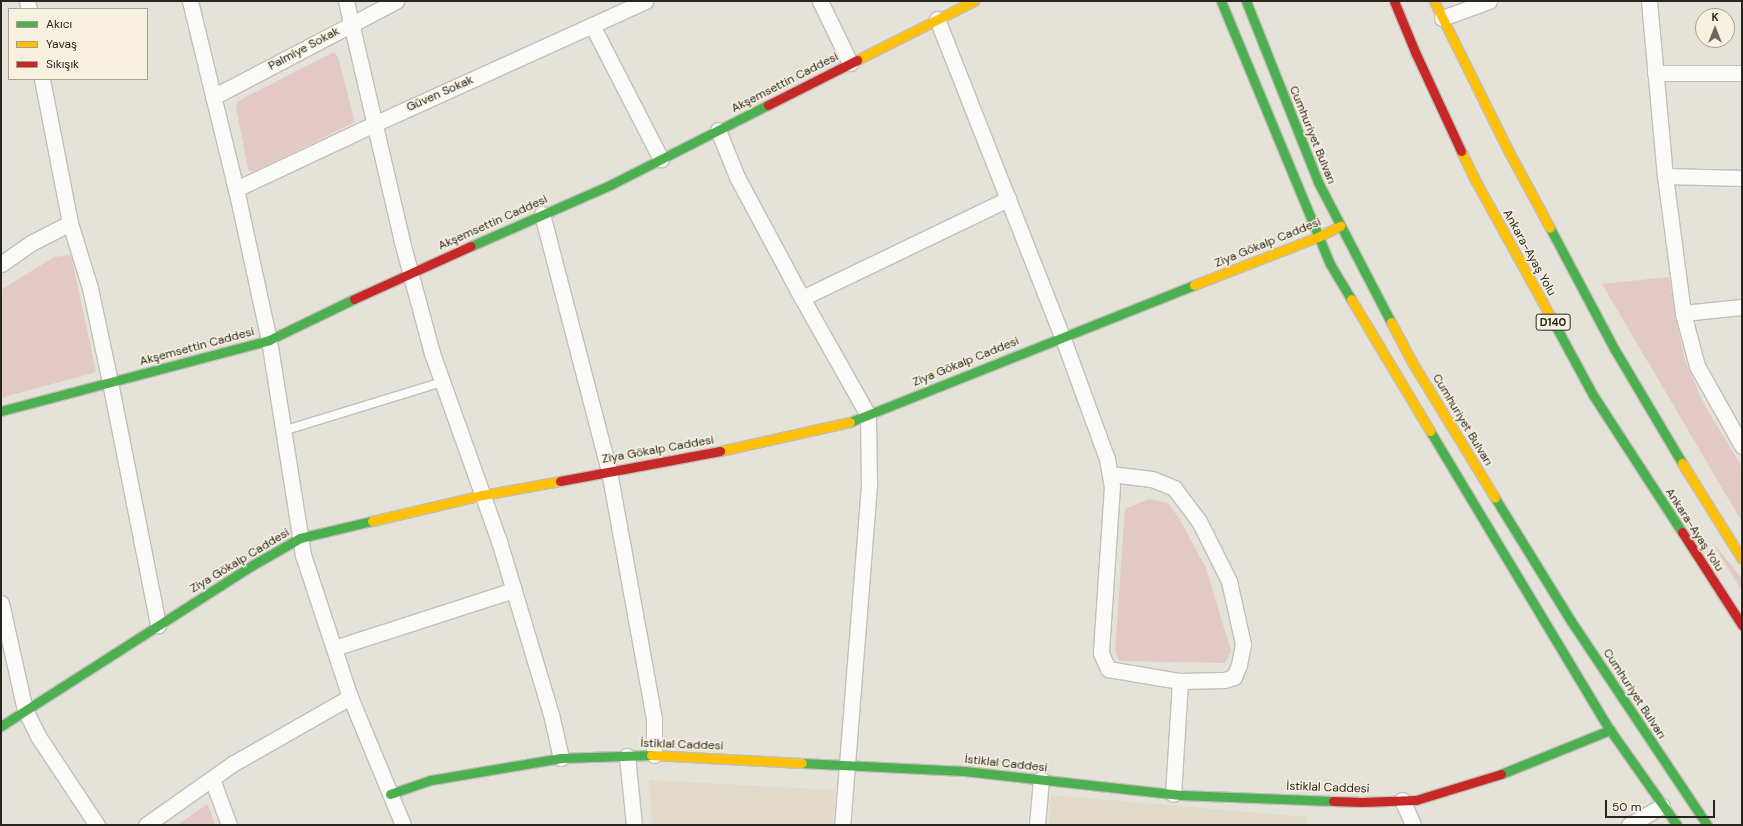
<!DOCTYPE html>
<meta charset="utf-8">
<style>
body{margin:0}
#map{position:relative;width:1743px;height:826px;overflow:hidden;background:#e5e2d9;font-family:"DM Sans",sans-serif}
div>[style]{position:absolute}
[style*='--x']{left:calc(var(--x)*1px);top:calc(var(--y)*1px);width:calc(var(--w)*1px);rotate:calc(var(--a)*1deg)}
.built>*{inset:0;background:#e2dbca}
.green>*{inset:0;background:#e3c9c5}
.roads{filter:drop-shadow(1px 0 #c2bfb7) drop-shadow(-1px 0 #c2bfb7) drop-shadow(0 1px #c2bfb7) drop-shadow(0 -1px #c2bfb7)}
.lane>*{height:8px;margin:-4px;padding:0 4px;transform-origin:4px;border-radius:4px;background:#fbfbf9}
.street>*{height:15px;margin:-7.5px;padding:0 7.5px;transform-origin:7.5px;border-radius:7.5px;background:#fbfbf9}
.fast>*{height:9px;margin:-4.5px;padding:0 4.5px;transform-origin:4.5px;border-radius:4.5px;background:#4caf50}
.slow>*{height:9px;margin:-4.5px;padding:0 4.5px;transform-origin:4.5px;border-radius:4.5px;background:#ffc107}
.jam>*{height:9px;margin:-4.5px;padding:0 4.5px;transform-origin:4.5px;border-radius:4.5px;background:#c62828}
span{translate:-50% -50%;white-space:nowrap;text-align:center;line-height:1.15;-webkit-text-stroke:3px #f9f1e0;paint-order:stroke}
.shield-label span{padding:1px 3px;background:#f9f1e0;border:1px solid;border-radius:3px;-webkit-text-stroke-width:0}
.shield-label{font-size:11px;color:#28251f;font-weight:700}
.street-label{font-size:12px;color:#28251f}
.frame{position:absolute;inset:0;border:2px solid #28251f;pointer-events:none}
.legend{position:absolute;left:8px;top:8px;width:140px;height:72px;box-sizing:border-box;background:#f9f1e0;border:1px solid #a59f93;margin:0;padding:5px 7px;list-style:none;font-size:12px;color:#28251f}
.legend li{display:flex;align-items:center;gap:8px;height:20px}
.legend b{width:20px;border:1px solid #a59f93}
.north{position:absolute;left:1695px;top:8px;width:40px;height:40px;box-sizing:border-box;background:#f9f1e0;border:1px solid #a59f93;border-radius:50%;rotate:0deg;font-size:11px;font-weight:700;line-height:16px;text-align:center;color:#28251f}
.north::after{content:'';display:block;margin:auto;width:14px;height:18px;background:#6a6760;clip-path:polygon(50% 0,100% 100%,50% 72%,0 100%)}
.scale{position:absolute;left:1605px;top:800px;width:110px;height:18px;box-sizing:border-box;border:2px solid #28251f;border-top:0;padding-left:5px;font-size:12px;line-height:14px;white-space:nowrap;color:#28251f;-webkit-text-stroke:3px #f9f1e0;paint-order:stroke}
</style>
<div id="map">
<div class="built">
<i style="clip-path:polygon(649px 780px,835px 790px,833px 825px,652px 825px)"></i>
<i style="clip-path:polygon(1051px 795px,1307px 817px,1308px 825px,1049px 825px)"></i>
</div>
<div class="green">
<i style="clip-path:polygon(332px 53px,335px 53px,338px 57px,355px 122px,255px 171px,250px 171px,248px 169px,236px 107px,237px 102px,242px 99px)"></i>
<i style="clip-path:polygon(71px 255px,96px 372px,1px 398px,1px 290px,54px 257px)"></i>
<i style="clip-path:polygon(1669px 277px,1676px 320px,1686px 363px,1705px 406px,1742px 467px,1742px 522px,1602px 284px)"></i>
<i style="clip-path:polygon(1149px 499px,1168px 503px,1179px 518px,1206px 568px,1231px 651px,1225px 663px,1120px 661px,1115px 651px,1125px 509px)"></i>
<i style="clip-path:polygon(1711px 541px,1742px 578px,1742px 591px)"></i>
<i style="clip-path:polygon(206px 805px,208px 805px,215px 825px,177px 825px)"></i>
</div>
<div class="roads">
<div class="lane">
<i style="--x:283;--y:431;--w:166;--a:-17.1"></i>
</div>
<div class="street">
<i style="--x:27;--y:1;--w:8;--a:76"></i>
<i style="--x:190;--y:1;--w:194;--a:76.3"></i>
<i style="--x:236;--y:189;--w:155;--a:77.7"></i>
<i style="--x:269;--y:340;--w:218;--a:81"></i>
<i style="--x:303;--y:555;--w:150;--a:71.7"></i>
<i style="--x:350;--y:697;--w:139;--a:67.5"></i>
<i style="--x:346;--y:1;--w:247;--a:76.9"></i>
<i style="--x:402;--y:242;--w:115;--a:74.9"></i>
<i style="--x:432;--y:353;--w:200;--a:70.4"></i>
<i style="--x:499;--y:541;--w:181;--a:73.3"></i>
<i style="--x:551;--y:714;--w:45;--a:77.2"></i>
<i style="--x:820;--y:1;--w:69;--a:64.2"></i>
<i style="--x:1649;--y:1;--w:176;--a:84.8"></i>
<i style="--x:1665;--y:176;--w:138;--a:82.5"></i>
<i style="--x:1683;--y:313;--w:55;--a:75.2"></i>
<i style="--x:1697;--y:366;--w:92;--a:60.6"></i>
<i style="--x:1442;--y:18;--w:50;--a:-19.9"></i>
<i style="--x:937;--y:19;--w:341;--a:68.5"></i>
<i style="--x:1062;--y:336;--w:131;--a:69.9"></i>
<i style="--x:1107;--y:459;--w:27;--a:80"></i>
<i style="--x:1112;--y:486;--w:167;--a:93.8"></i>
<i style="--x:1101;--y:653;--w:17;--a:66"></i>
<i style="--x:1108;--y:669;--w:73;--a:9.5"></i>
<i style="--x:592;--y:25;--w:151;--a:62.8"></i>
<i style="--x:1655;--y:73;--w:87;--a:0"></i>
<i style="--x:42;--y:79;--w:147;--a:79"></i>
<i style="--x:70;--y:223;--w:68;--a:72.9"></i>
<i style="--x:90;--y:288;--w:96;--a:78"></i>
<i style="--x:110;--y:382;--w:248;--a:78.8"></i>
<i style="--x:213;--y:97;--w:207;--a:-27.7"></i>
<i style="--x:718;--y:130;--w:51;--a:68"></i>
<i style="--x:737;--y:177;--w:137;--a:61.8"></i>
<i style="--x:802;--y:298;--w:134;--a:60.6"></i>
<i style="--x:868;--y:415;--w:70;--a:89.2"></i>
<i style="--x:869;--y:485;--w:341;--a:94.5"></i>
<i style="--x:1665;--y:176;--w:77;--a:1.5"></i>
<i style="--x:236;--y:189;--w:153;--a:-25.2"></i>
<i style="--x:374;--y:124;--w:298;--a:-24.4"></i>
<i style="--x:542;--y:214;--w:266;--a:75.4"></i>
<i style="--x:609;--y:471;--w:252;--a:79.7"></i>
<i style="--x:654;--y:719;--w:36;--a:90"></i>
<i style="--x:1;--y:264;--w:37;--a:-35"></i>
<i style="--x:31;--y:243;--w:44;--a:-27.1"></i>
<i style="--x:802;--y:298;--w:229;--a:-25.7"></i>
<i style="--x:1683;--y:313;--w:59;--a:-5.8"></i>
<i style="--x:1110;--y:474;--w:42;--a:6.8"></i>
<i style="--x:1152;--y:479;--w:24;--a:22"></i>
<i style="--x:1174;--y:488;--w:41;--a:52.9"></i>
<i style="--x:1199;--y:521;--w:67;--a:63.4"></i>
<i style="--x:1229;--y:581;--w:65;--a:77.5"></i>
<i style="--x:1243;--y:644;--w:21;--a:101"></i>
<i style="--x:1239;--y:665;--w:13;--a:113"></i>
<i style="--x:1234;--y:677;--w:10;--a:163"></i>
<i style="--x:1224;--y:680;--w:44;--a:178.7"></i>
<i style="--x:1180;--y:681;--w:113;--a:93.5"></i>
<i style="--x:1;--y:603;--w:110;--a:77.4"></i>
<i style="--x:25;--y:710;--w:29;--a:63"></i>
<i style="--x:38;--y:736;--w:107;--a:56.5"></i>
<i style="--x:334;--y:648;--w:189;--a:-17.9"></i>
<i style="--x:627;--y:756;--w:69;--a:84.2"></i>
<i style="--x:212;--y:779;--w:49;--a:69.7"></i>
<i style="--x:1402;--y:800;--w:27;--a:66"></i>
<i style="--x:146;--y:825;--w:108;--a:-35.2"></i>
<i style="--x:234;--y:763;--w:133;--a:-29.6"></i>
<i style="--x:1037;--y:825;--w:46;--a:-85"></i>
<i style="--x:1629;--y:825;--w:38;--a:-30"></i>
</div>
<div class="fast">
<i style="--x:1221;--y:1;--w:285;--a:67.5"></i>
<i style="--x:1330;--y:264;--w:41;--a:59"></i>
<i style="--x:1246;--y:1;--w:195;--a:68.3"></i>
<i style="--x:1318;--y:182;--w:158;--a:62.5"></i>
<i style="--x:1550;--y:228;--w:138;--a:62"></i>
<i style="--x:1615;--y:350;--w:131;--a:59.3"></i>
<i style="--x:471;--y:246;--w:154;--a:-23.7"></i>
<i style="--x:612;--y:184;--w:175;--a:-26.9"></i>
<i style="--x:1554;--y:323;--w:82;--a:61.6"></i>
<i style="--x:1593;--y:395;--w:163;--a:57"></i>
<i style="--x:1;--y:411;--w:277;--a:-14.8"></i>
<i style="--x:269;--y:340;--w:94;--a:-25.8"></i>
<i style="--x:850;--y:422;--w:370;--a:-21.7"></i>
<i style="--x:1430;--y:431;--w:349;--a:59"></i>
<i style="--x:1610;--y:730;--w:116;--a:54.8"></i>
<i style="--x:1495;--y:498;--w:145;--a:58.3"></i>
<i style="--x:1571;--y:621;--w:245;--a:56.3"></i>
<i style="--x:1;--y:726;--w:297;--a:-32.6"></i>
<i style="--x:251;--y:566;--w:56;--a:-29.7"></i>
<i style="--x:300;--y:538;--w:74;--a:-13.3"></i>
<i style="--x:802;--y:763;--w:162;--a:2.8"></i>
<i style="--x:964;--y:771;--w:218;--a:6.3"></i>
<i style="--x:1181;--y:795;--w:152;--a:2.3"></i>
<i style="--x:1501;--y:774;--w:118;--a:-22"></i>
<i style="--x:390;--y:794;--w:43;--a:-18.9"></i>
<i style="--x:431;--y:780;--w:132;--a:-9.6"></i>
<i style="--x:561;--y:758;--w:90;--a:-1.9"></i>
</div>
<div class="slow">
<i style="--x:1434;--y:1;--w:169;--a:63.6"></i>
<i style="--x:1509;--y:152;--w:86;--a:61.7"></i>
<i style="--x:857;--y:60;--w:131;--a:-26.8"></i>
<i style="--x:1461;--y:151;--w:30;--a:64"></i>
<i style="--x:1474;--y:178;--w:166;--a:61.1"></i>
<i style="--x:1194;--y:285;--w:133;--a:-21.2"></i>
<i style="--x:1318;--y:237;--w:25;--a:-27"></i>
<i style="--x:1351;--y:299;--w:154;--a:59.1"></i>
<i style="--x:1391;--y:322;--w:45;--a:62.3"></i>
<i style="--x:1412;--y:362;--w:159;--a:58.6"></i>
<i style="--x:720;--y:451;--w:133;--a:-12.6"></i>
<i style="--x:1682;--y:463;--w:113;--a:58"></i>
<i style="--x:372;--y:521;--w:114;--a:-13.2"></i>
<i style="--x:483;--y:495;--w:78;--a:-10.3"></i>
<i style="--x:651;--y:755;--w:151;--a:3"></i>
</div>
<div class="jam">
<i style="--x:1394;--y:1;--w:57;--a:67.5"></i>
<i style="--x:1416;--y:54;--w:107;--a:65.1"></i>
<i style="--x:768;--y:105;--w:100;--a:-26.8"></i>
<i style="--x:354;--y:299;--w:128;--a:-24.4"></i>
<i style="--x:560;--y:481;--w:163;--a:-10.6"></i>
<i style="--x:1682;--y:532;--w:111;--a:57.2"></i>
<i style="--x:1333;--y:801;--w:29;--a:2"></i>
<i style="--x:1362;--y:802;--w:54;--a:-2.1"></i>
<i style="--x:1416;--y:800;--w:89;--a:-17"></i>
</div>
</div>
<div class="shield-label">
<span style="left:1553px;top:322px">D140</span>
</div>
<div class="street-label">
<span style="left:304px;top:49px;rotate:-28deg">Palmiye Sokak</span>
<span style="left:785px;top:83px;rotate:-27deg">Akşemsettin Caddesi</span>
<span style="left:440px;top:94px;rotate:-24deg">Güven Sokak</span>
<span style="left:1312px;top:135px;rotate:68deg">Cumhuriyet Bulvarı</span>
<span style="left:493px;top:223px;rotate:-24deg">Akşemsettin Caddesi</span>
<span style="left:1268px;top:243px;rotate:-22deg">Ziya Gökalp Caddesi</span>
<span style="left:1529px;top:253px;rotate:61deg">Ankara-Ayaş Yolu</span>
<span style="left:197px;top:347px;rotate:-15deg">Akşemsettin Caddesi</span>
<span style="left:966px;top:362px;rotate:-22deg">Ziya Gökalp Caddesi</span>
<span style="left:1462px;top:420px;rotate:59deg">Cumhuriyet Bulvarı</span>
<span style="left:658px;top:450px;rotate:-10deg">Ziya Gökalp Caddesi</span>
<span style="left:1694px;top:530px;rotate:57deg">Ankara-Ayaş Yolu</span>
<span style="left:240px;top:561px;rotate:-31deg">Ziya Gökalp Caddesi</span>
<span style="left:1634px;top:694px;rotate:57deg">Cumhuriyet Bulvarı</span>
<span style="left:682px;top:745px;rotate:2deg">İstiklal Caddesi</span>
<span style="left:1006px;top:764px;rotate:6deg">İstiklal Caddesi</span>
<span style="left:1328px;top:788px;rotate:2deg">İstiklal Caddesi</span>
</div>
<div class="frame"></div>
<ul class="legend">
<li><b style="height:5px;background:#4caf50"></b>Akıcı</li>
<li><b style="height:5px;background:#ffc107"></b>Yavaş</li>
<li><b style="height:5px;background:#c62828"></b>Sıkışık</li>
</ul>
<div class="north">K</div>
<div class="scale">50 m</div>
</div>
